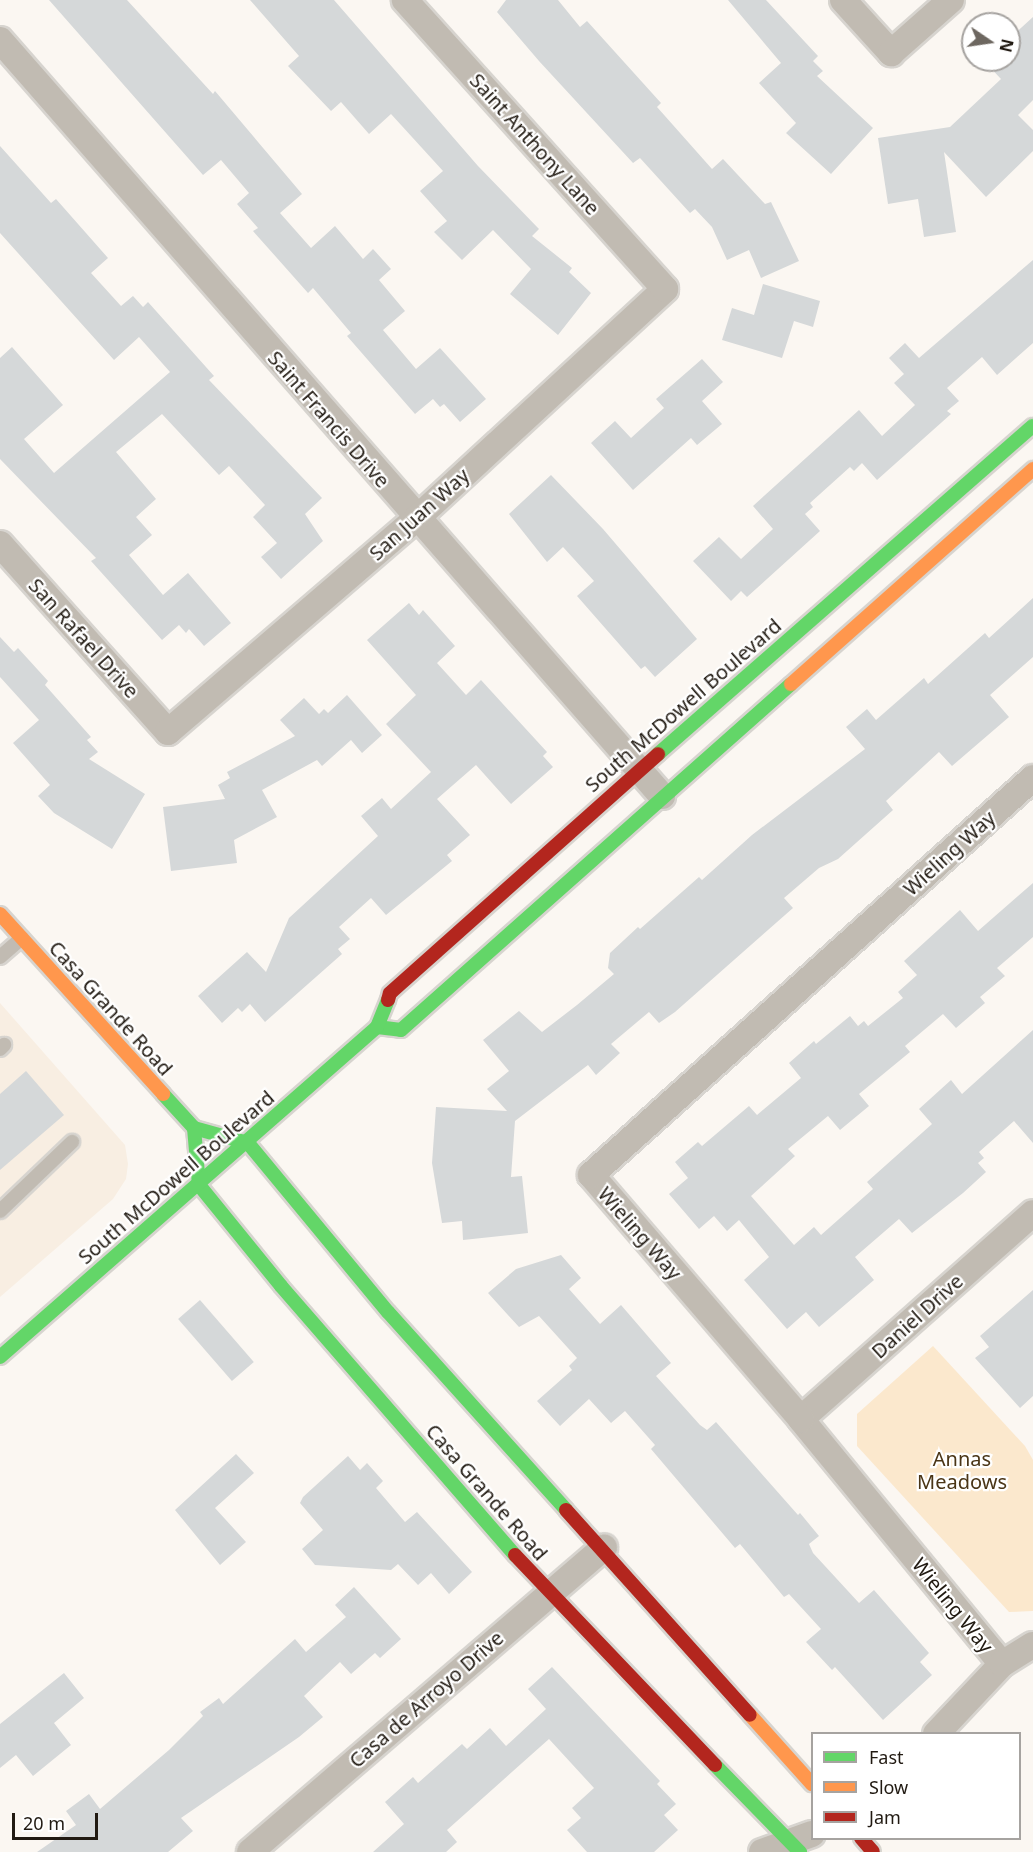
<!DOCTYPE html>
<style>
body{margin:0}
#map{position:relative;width:1033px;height:1852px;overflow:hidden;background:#fbf7f2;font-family:"Noto Sans",sans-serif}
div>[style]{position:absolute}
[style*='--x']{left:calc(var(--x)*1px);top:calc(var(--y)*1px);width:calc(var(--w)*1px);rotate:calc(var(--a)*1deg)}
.built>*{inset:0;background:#f8eee2}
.green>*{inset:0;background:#fbe8cd}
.building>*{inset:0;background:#d5d8d9;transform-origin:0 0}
.roads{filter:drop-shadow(2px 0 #d7d4cf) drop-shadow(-2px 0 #d7d4cf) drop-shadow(0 2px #d7d4cf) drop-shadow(0 -2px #d7d4cf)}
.lane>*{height:14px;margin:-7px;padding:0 7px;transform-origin:7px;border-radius:7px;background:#c1bbb2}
.street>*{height:26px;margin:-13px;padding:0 13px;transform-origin:13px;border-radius:13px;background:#c1bbb2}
.fast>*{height:14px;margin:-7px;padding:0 7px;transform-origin:7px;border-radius:7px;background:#63d668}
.slow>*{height:14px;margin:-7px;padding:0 7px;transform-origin:7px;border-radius:7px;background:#ff974d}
.jam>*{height:14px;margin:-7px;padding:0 7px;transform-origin:7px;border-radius:7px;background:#b3261e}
span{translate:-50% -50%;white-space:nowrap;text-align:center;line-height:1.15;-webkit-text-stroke:4.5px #fff;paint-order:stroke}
.street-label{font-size:20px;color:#211a12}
.park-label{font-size:20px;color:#4a3516}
.legend{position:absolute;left:811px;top:1732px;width:210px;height:108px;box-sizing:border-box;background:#fff;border:2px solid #a6a3a0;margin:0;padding:8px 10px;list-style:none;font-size:18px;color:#211a12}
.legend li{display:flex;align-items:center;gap:12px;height:30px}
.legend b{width:30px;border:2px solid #a6a3a0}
.north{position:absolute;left:961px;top:12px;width:60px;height:60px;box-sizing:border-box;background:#fff;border:2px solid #a6a3a0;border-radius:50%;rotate:103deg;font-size:16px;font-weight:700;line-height:24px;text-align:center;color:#211a12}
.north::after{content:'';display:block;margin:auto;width:21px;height:27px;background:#6d6760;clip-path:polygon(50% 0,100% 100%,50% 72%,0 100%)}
.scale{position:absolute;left:12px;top:1813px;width:86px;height:27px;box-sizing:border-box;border:3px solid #211a12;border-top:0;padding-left:8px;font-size:18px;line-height:21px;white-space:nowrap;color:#211a12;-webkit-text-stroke:4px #fff;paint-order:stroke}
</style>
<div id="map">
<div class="built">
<i style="clip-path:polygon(0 1003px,125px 1145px,128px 1164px,126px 1179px,113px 1199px,0 1297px)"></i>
</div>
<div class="green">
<i style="clip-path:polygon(933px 1346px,1025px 1446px,1033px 1460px,1033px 1611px,1009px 1612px,857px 1446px,857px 1414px)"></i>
</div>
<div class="building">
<i style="clip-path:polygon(49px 0,127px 0,213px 94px,215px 91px,302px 194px,280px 213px,311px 248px,335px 226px,363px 259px,373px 249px,391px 269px,379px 280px,405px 311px,383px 330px,416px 369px,440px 348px,486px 399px,460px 422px,444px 404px,440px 407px,433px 399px,415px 414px,347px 336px,351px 333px,313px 288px,308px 293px,253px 231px,258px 228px,237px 204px,249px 193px,221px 160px,203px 175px)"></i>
<i style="clip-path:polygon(250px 0,334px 0,478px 166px,539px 229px,532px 236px,572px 268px,569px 272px,591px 293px,558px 335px,510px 294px,531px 269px,493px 230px,462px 260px,434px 232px,447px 221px,420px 191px,443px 171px,391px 114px,369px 134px,341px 102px,331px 111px,288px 66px,299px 56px)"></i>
<i style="clip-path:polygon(506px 0,558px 0,580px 27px,587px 21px,661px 103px,657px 107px,712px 169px,723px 159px,765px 204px,771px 202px,799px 261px,761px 278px,749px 250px,727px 260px,712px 227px,695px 209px,690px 213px,640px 158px,633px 163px,539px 61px,497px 12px)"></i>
<i style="clip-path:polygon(728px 0,766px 0,818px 56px,813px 61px,823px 71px,817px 76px,873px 128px,831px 174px,786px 133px,796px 123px,759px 83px,781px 63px)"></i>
<i style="clip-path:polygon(1033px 17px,1033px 100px,1018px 115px,1033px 130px,1033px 151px,986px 197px,944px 152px,956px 232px,924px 237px,918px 199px,888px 204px,878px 138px,950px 127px,1001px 79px,983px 60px,1009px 60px,1009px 39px)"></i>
<i style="clip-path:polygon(0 146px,51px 203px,56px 199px,108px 258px,91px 273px,121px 306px,133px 296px,143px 307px,148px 302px,214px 376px,209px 380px,322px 498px,305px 514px,323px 541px,281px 579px,261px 557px,277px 543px,253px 517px,265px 505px,229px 466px,219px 475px,162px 414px,116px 452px,156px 499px,136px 517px,152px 535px,129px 555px,163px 595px,188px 573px,231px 623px,204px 646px,189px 629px,186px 633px,179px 625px,162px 640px,91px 561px,96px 558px,0 459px,0 358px,12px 347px,63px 405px,24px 439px,54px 473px,170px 372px,139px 337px,114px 360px,0 233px)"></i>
<i style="clip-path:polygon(1033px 260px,1033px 343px,997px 375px,982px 357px,947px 388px,959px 401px,947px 411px,951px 414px,877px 480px,862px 463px,854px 471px,850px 467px,810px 503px,813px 507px,805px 514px,820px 531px,747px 597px,741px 591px,731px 601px,693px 561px,719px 537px,741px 559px,773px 529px,753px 506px,859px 410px,882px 436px,915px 405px,894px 383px,904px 374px,889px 358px,905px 343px,919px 358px)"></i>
<i style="clip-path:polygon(763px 284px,820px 301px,813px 327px,794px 321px,782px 358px,722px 340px,732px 308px,754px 315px)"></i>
<i style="clip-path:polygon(702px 359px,723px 382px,702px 401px,722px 424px,697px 445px,691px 438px,633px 490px,591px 443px,615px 421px,631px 438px,664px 408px,656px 399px)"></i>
<i style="clip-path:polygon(551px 475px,603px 529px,697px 639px,655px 677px,645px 666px,641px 669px,577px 596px,594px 581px,563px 547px,547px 562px,509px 514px)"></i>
<i style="clip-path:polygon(1033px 598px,1033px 657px,990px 695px,1009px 717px,952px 766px,939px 752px,886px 801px,893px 810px,838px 859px,819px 868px,784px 898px,793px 908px,675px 1012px,659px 1023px,649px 1012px,611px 1044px,620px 1053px,596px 1075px,588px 1065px,515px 1121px,511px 1177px,522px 1176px,528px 1233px,463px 1240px,462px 1221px,442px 1223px,432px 1163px,436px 1107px,507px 1111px,487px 1089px,509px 1071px,483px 1040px,519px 1011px,542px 1032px,577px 1005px,614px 974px,608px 968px,610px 953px,638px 927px,640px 929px,699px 877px,702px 880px,752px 835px,865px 749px,846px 727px,867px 709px,876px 720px,924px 678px,928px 684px,985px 633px,989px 638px)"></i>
<i style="clip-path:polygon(409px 603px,419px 615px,423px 610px,455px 646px,437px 663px,466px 695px,481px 680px,547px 752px,543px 756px,553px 767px,511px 804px,476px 765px,437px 799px,470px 835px,447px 855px,452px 861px,386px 915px,371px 898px,339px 927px,350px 939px,338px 949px,342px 954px,265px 1022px,250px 1004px,242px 1012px,238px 1008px,222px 1023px,198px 996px,247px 952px,266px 972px,289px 918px,378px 836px,361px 816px,382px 798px,391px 809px,431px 772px,386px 724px,416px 695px,367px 640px)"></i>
<i style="clip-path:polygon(0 637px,14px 652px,18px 648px,48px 681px,45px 685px,91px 737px,87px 740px,98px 752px,89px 759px,145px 794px,112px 849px,54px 813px,38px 796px,50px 785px,13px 743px,39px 720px,0 677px)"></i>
<i style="clip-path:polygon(347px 695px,382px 735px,362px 753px,351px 740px,322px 766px,317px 760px,262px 790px,277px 817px,234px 840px,237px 863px,171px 871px,163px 807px,225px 799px,218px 785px,230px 778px,227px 772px,295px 736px,280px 720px,304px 698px,319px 714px,324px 709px,328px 713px)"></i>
<i style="clip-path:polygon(1033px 883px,1033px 937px,997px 968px,1005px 976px,980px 997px,985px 1003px,956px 1028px,943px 1014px,905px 1046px,910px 1052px,859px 1094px,869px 1106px,840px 1130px,828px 1116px,788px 1149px,795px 1156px,751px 1196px,794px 1245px,814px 1227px,821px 1235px,873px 1189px,867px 1182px,932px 1124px,919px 1109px,951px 1080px,962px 1094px,1033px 1030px,1033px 1143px,1014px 1121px,979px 1152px,984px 1158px,978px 1163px,986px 1172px,963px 1193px,912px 1233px,899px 1219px,855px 1257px,874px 1280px,819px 1327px,806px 1312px,787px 1329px,744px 1280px,769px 1257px,739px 1220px,727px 1231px,714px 1216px,699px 1229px,669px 1194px,688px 1178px,675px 1162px,698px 1142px,702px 1146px,749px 1106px,757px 1115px,801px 1078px,789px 1063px,814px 1041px,816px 1044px,850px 1016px,858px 1026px,864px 1021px,868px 1026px,903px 998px,898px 992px,917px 975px,904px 961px,960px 910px,978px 931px)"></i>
<i style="clip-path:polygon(26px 1071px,64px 1115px,0 1170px,0 1094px)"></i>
<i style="clip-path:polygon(561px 1255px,581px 1278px,569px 1289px,600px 1324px,621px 1305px,671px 1363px,656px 1376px,700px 1425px,707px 1430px,716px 1422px,798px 1515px,800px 1513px,819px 1536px,809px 1544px,813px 1553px,859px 1603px,874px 1590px,929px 1653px,920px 1662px,932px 1675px,883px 1720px,835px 1667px,832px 1670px,806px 1642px,821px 1629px,789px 1594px,784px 1597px,740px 1544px,735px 1548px,651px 1449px,655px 1445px,625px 1411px,611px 1423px,589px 1399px,560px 1426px,537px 1401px,572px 1370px,569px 1366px,577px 1358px,539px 1316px,519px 1327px,488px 1293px,516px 1269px)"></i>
<i style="clip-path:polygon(1033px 1290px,1033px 1396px,1020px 1408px,975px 1358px,989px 1347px,980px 1336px)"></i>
<i style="left:200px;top:1300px;width:82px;height:29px;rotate:49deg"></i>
<i style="clip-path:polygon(236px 1454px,254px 1473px,215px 1508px,246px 1542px,220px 1565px,175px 1510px)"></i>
<i style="clip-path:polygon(348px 1456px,360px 1470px,367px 1463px,383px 1481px,376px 1488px,405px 1522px,417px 1512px,472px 1572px,449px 1594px,431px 1573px,418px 1585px,398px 1564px,391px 1570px,315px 1565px,302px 1549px,323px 1530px,300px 1503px,303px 1497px)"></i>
<i style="clip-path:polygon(354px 1587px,401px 1639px,380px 1658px,375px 1653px,351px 1674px,340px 1662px,304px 1696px,323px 1717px,299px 1737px,181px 1818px,193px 1831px,168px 1852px,37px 1852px,76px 1825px,66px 1811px,89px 1794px,100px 1809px,169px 1750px,203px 1716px,200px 1712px,219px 1698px,223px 1704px,295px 1639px,306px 1652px,346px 1617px,335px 1605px)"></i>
<i style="clip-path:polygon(552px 1667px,660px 1781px,657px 1784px,676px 1804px,664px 1815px,678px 1830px,654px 1852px,587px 1852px,567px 1830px,581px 1818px,572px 1808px,594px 1788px,549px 1739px,447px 1830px,457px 1842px,446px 1852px,373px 1852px,404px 1824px,385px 1802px,413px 1777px,418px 1783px,462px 1744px,467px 1749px,490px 1728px,506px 1746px,546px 1709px,528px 1689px)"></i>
<i style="clip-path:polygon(64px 1673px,84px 1698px,54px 1723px,71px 1745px,33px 1776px,16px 1755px,0 1768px,0 1724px)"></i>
</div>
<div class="roads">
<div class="lane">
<i style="--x:0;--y:957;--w:29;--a:-41"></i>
<i style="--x:0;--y:1049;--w:6;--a:-45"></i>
<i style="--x:0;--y:1211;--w:100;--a:-43.8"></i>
</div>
<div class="street">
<i style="--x:843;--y:0;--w:72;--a:47.8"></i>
<i style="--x:891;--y:53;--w:80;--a:-41.5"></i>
<i style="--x:0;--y:40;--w:1005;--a:48.79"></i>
<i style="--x:0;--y:544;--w:252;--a:48.2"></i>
<i style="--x:168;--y:732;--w:327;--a:-40.7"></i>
<i style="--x:416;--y:519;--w:339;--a:-42.7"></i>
<i style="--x:665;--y:289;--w:389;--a:-132"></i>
<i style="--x:801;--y:1419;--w:310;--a:-41.6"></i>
<i style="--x:1002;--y:1664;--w:317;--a:-129.4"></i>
<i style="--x:801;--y:1419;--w:322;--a:-130.7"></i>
<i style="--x:591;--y:1175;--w:594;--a:-41.93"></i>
<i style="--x:936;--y:1734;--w:96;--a:-46.7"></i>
<i style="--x:1002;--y:1664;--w:36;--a:-32"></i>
<i style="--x:250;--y:1852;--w:467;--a:-40.7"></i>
<i style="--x:762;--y:1852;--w:53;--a:-19.8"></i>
</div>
<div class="fast">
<i style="--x:658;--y:754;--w:498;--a:-41.2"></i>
<i style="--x:377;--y:1027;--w:24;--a:7"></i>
<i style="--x:401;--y:1030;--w:521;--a:-41.58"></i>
<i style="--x:163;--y:1094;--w:46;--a:47.6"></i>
<i style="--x:194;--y:1128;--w:56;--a:15.5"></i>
<i style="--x:248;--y:1143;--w:219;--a:50.4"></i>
<i style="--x:388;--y:1312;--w:266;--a:48"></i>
<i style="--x:194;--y:1128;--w:57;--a:85"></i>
<i style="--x:199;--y:1185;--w:130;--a:50.9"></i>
<i style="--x:281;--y:1286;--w:357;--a:49"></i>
<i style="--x:0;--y:1357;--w:501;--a:-41.2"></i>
<i style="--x:377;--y:1027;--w:29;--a:-68"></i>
<i style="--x:715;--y:1765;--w:122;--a:45.7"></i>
</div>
<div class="slow">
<i style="--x:791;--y:684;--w:324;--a:-41.6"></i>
<i style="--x:0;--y:914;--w:243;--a:47.8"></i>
<i style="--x:750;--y:1715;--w:93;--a:48.1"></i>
</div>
<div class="jam">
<i style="--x:388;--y:1000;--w:7;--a:-74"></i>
<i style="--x:390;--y:993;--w:359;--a:-41.7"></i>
<i style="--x:566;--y:1510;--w:275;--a:48.1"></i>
<i style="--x:515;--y:1555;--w:290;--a:46.4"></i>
<i style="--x:861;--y:1838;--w:18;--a:49"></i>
</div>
</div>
<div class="street-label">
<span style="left:535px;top:144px;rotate:48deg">Saint Anthony Lane</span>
<span style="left:329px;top:419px;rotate:49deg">Saint Francis Drive</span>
<span style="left:419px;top:514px;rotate:-42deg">San Juan Way</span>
<span style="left:84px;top:638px;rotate:48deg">San Rafael Drive</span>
<span style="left:683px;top:705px;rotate:-41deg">South McDowell Boulevard</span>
<span style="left:949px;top:853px;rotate:-42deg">Wieling Way</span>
<span style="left:111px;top:1008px;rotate:48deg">Casa Grande Road</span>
<span style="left:176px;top:1177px;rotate:-41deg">South McDowell Boulevard</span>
<span style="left:640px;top:1233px;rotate:49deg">Wieling Way</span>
<span style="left:917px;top:1316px;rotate:-42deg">Daniel Drive</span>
<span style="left:487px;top:1492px;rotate:49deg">Casa Grande Road</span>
<span style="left:953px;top:1605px;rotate:51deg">Wieling Way</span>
<span style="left:426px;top:1699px;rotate:-41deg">Casa de Arroyo Drive</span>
</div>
<div class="park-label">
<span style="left:962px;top:1470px">Annas<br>Meadows</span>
</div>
<ul class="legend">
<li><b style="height:8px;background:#63d668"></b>Fast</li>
<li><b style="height:8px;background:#ff974d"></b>Slow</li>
<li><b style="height:8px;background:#b3261e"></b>Jam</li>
</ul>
<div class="north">N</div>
<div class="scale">20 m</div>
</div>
